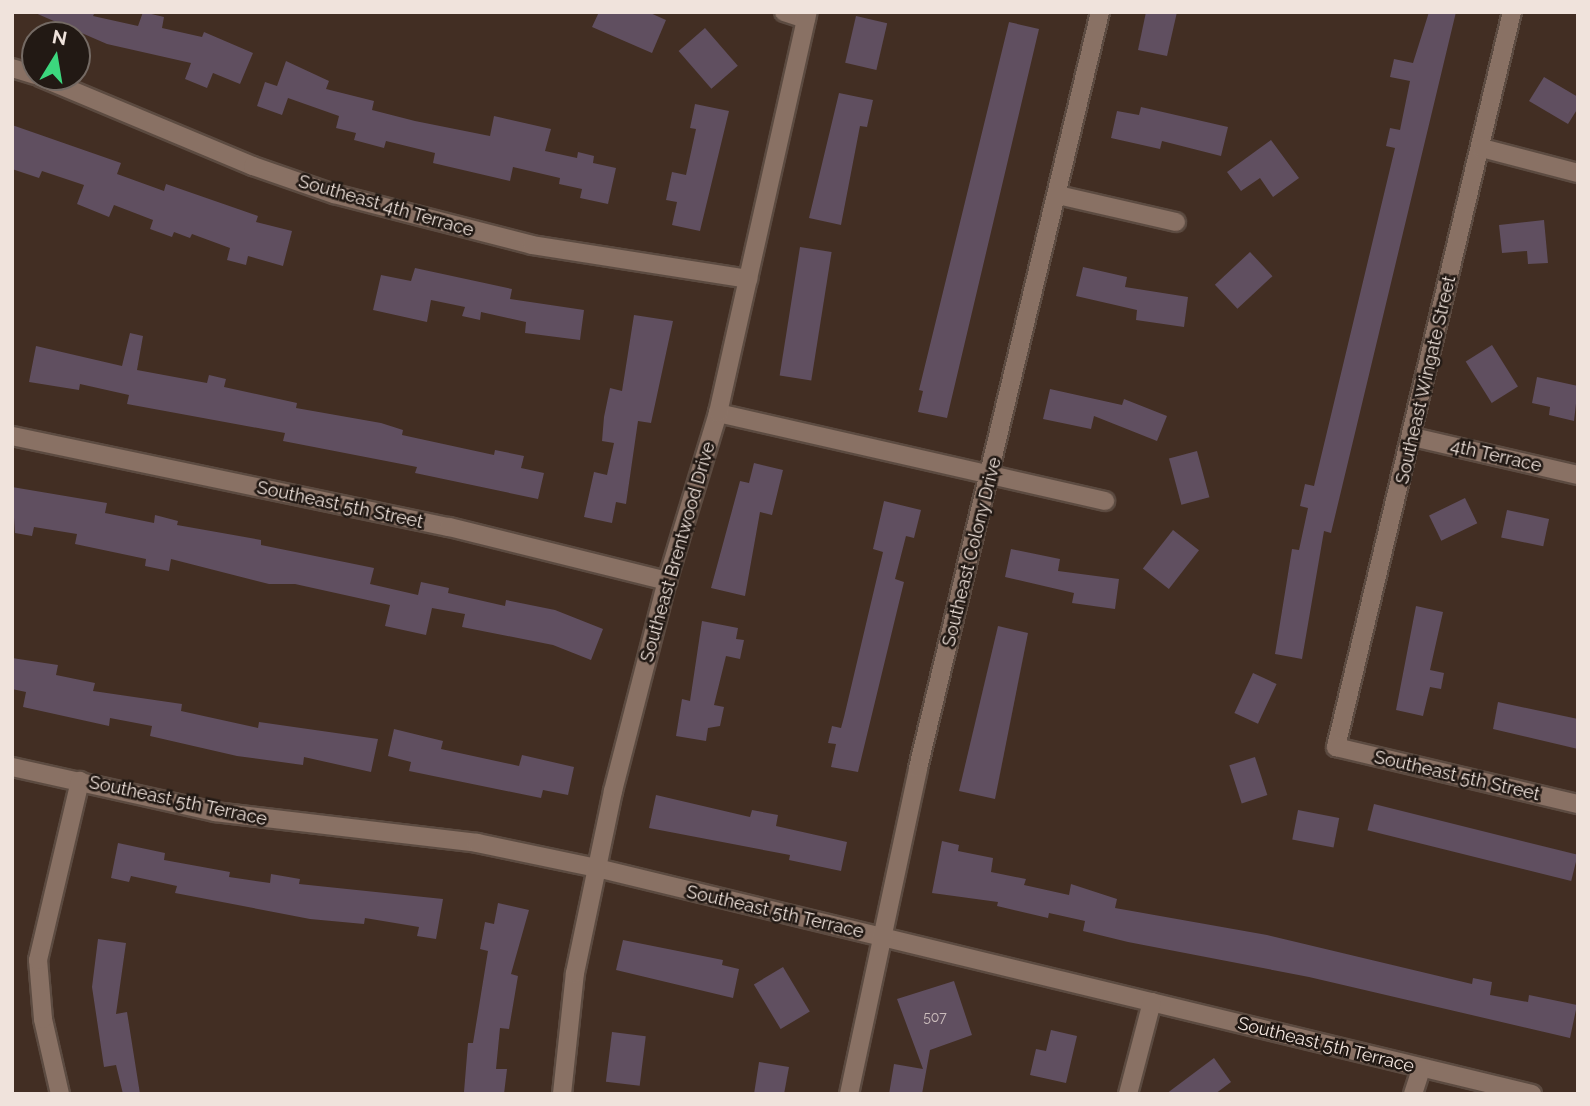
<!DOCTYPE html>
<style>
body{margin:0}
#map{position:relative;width:1590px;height:1106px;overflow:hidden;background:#422e23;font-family:Raleway,sans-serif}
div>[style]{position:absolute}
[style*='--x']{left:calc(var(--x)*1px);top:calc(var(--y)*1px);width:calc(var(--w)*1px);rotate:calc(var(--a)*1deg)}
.building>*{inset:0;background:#604f60;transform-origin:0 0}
.roads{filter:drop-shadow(2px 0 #5c4b41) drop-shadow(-2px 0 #5c4b41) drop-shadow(0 2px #5c4b41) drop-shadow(0 -2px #5c4b41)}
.minor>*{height:18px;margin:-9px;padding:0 9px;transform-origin:9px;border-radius:9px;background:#897164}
span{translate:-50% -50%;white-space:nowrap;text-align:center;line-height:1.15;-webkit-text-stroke:5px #221914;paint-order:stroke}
.number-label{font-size:14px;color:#ccbebd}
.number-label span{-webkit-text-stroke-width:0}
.street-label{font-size:18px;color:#f0e3dc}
.frame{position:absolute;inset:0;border:14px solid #f0e3dc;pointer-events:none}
.north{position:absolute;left:21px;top:21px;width:70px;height:70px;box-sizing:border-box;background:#221914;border:2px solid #746a64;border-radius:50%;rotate:11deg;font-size:19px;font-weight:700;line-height:28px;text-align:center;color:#f0e3dc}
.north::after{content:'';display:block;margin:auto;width:24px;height:32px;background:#3cd77e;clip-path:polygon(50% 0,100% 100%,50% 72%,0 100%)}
</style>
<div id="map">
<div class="building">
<i style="clip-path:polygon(33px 12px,95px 12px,93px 16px,138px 26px,143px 12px,164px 17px,162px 28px,202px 37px,204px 32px,253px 53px,240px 84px,213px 73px,207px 88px,185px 79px,191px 63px,107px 44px)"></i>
<i style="clip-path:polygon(599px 12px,648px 12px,666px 20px,652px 53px,592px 27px)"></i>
<i style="clip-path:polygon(1146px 12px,1177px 12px,1167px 56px,1138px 50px)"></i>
<i style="clip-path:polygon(1429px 12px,1456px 12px,1331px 533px,1324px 531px,1302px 659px,1275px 654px,1292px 549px,1299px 550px,1308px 508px,1300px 506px,1305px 484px,1314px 486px,1395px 148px,1386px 146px,1390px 128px,1400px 130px,1410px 81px,1390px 77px,1394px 59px,1413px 63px)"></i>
<i style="left:856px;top:16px;width:32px;height:48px;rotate:13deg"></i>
<i style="clip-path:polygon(1009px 22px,1039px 29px,947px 418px,918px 412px,923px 391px,919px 390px)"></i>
<i style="left:705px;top:28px;width:50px;height:35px;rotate:49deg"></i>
<i style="clip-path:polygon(286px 61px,329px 81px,326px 89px,374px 101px,372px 110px,415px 121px,490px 136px,494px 116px,551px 129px,545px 151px,577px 158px,578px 152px,594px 156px,593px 163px,616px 168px,608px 204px,580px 198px,582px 189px,559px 184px,560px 178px,513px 167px,510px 181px,433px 163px,435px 153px,386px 141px,384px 148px,354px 140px,356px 133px,336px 128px,339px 116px,288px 98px,282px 115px,257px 106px,265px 82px,277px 86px)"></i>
<i style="clip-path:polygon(1544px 77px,1578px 97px,1578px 108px,1568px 124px,1529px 101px)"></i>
<i style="clip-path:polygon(839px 93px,873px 100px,867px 127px,860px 126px,841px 225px,809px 218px)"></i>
<i style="clip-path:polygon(695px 104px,729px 111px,700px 231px,672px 225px,677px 202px,666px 200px,672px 172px,686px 175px,696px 129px,690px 128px)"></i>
<i style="clip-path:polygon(1141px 107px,1228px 127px,1221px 156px,1162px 141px,1160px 149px,1111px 138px,1117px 111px,1139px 115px)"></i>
<i style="clip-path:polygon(12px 125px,121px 163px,117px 174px,164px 191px,166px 184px,258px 216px,256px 222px,292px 231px,283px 266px,248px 256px,246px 265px,227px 260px,230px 248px,192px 234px,190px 238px,174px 232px,172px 237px,150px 229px,153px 220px,114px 205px,109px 217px,77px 204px,84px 185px,42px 171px,39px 178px,12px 169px)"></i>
<i style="clip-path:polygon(1271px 140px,1299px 178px,1273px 197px,1260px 178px,1241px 191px,1227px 172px)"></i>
<i style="clip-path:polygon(1544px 220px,1548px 263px,1528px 264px,1527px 251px,1502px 253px,1499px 225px)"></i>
<i style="left:800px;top:247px;width:32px;height:130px;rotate:9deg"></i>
<i style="left:1250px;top:252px;width:33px;height:48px;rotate:47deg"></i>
<i style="clip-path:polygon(1083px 267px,1127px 277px,1125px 287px,1188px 297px,1184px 327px,1136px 320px,1137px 310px,1076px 296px)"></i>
<i style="clip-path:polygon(415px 268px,512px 289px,510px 299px,584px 310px,580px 340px,525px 333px,526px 322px,481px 312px,480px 320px,462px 316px,465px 307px,431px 300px,427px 322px,373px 310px,381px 275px,411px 281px)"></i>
<i style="clip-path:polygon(634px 315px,673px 321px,651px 423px,638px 421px,626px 504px,616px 502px,612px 523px,584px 517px,594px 472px,607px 475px,614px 443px,602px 441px,604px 417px,610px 388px,622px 391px)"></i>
<i style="clip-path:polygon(130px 333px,143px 336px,137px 370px,207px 383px,209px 375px,226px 379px,224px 387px,297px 403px,296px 408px,381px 423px,403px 430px,402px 435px,494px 455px,495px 450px,524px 456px,521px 468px,544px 473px,538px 499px,415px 473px,417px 467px,283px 441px,285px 433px,127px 404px,129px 395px,80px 384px,79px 390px,29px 382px,36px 346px,122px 366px)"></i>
<i style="left:1492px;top:345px;width:49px;height:31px;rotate:58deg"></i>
<i style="clip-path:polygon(1537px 377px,1578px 386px,1574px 421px,1549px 415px,1550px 407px,1532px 403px)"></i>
<i style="clip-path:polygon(1050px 389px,1122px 405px,1124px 399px,1167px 416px,1157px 441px,1094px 416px,1091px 429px,1043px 419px)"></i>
<i style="left:1197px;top:451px;width:48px;height:29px;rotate:75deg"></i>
<i style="clip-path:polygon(754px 463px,783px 470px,772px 515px,760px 512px,745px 596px,711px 588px,740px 481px,749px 483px)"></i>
<i style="clip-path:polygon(12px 487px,107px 503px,105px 513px,154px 523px,155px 515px,178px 521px,177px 525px,261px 540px,261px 545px,374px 568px,370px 584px,418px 595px,421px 582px,449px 588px,448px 593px,505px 606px,506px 600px,555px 610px,603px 629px,591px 660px,553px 645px,462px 627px,465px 614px,432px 608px,426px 635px,385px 626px,390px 605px,295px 584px,269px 584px,171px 559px,169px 571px,145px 566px,146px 559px,75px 544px,77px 534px,34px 527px,32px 536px,15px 533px)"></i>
<i style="left:1465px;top:498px;width:28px;height:40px;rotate:64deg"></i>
<i style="clip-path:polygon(884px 501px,921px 510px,914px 538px,906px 536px,895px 579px,904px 582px,858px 772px,831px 767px,836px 744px,828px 743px,832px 726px,841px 728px,844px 717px,883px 552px,873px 549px)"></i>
<i style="left:1507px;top:510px;width:43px;height:28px;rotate:12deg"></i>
<i style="left:1173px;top:530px;width:33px;height:49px;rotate:38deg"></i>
<i style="clip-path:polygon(1011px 549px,1060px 559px,1058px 571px,1119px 579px,1115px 609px,1072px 603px,1074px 593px,1005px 577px)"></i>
<i style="clip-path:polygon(1416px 606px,1443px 612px,1430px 670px,1444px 673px,1441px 689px,1430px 687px,1423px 716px,1396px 710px)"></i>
<i style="clip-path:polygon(702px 621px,738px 628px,736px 639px,744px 640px,740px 659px,726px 656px,714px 705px,724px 707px,720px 726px,708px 728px,706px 741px,676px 736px,682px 699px,690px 701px)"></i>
<i style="clip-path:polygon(998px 626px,1028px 633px,995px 799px,959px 791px)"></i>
<i style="clip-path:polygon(12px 658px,58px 665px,56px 675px,95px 683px,93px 691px,182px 704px,181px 711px,258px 728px,259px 722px,378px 739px,371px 772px,304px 757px,303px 765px,237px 756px,150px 736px,152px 726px,110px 718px,109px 726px,23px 707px,26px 692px,12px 689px)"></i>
<i style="left:1253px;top:673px;width:26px;height:44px;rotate:25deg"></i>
<i style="clip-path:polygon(1498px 702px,1578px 719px,1578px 749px,1493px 729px)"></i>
<i style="clip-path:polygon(394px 729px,443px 741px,441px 749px,519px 766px,522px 755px,574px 767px,568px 795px,543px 790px,541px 798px,409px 771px,411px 762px,388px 756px)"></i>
<i style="left:1255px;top:757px;width:40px;height:27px;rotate:72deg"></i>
<i style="clip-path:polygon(656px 795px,750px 817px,752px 810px,778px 815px,776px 826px,847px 842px,841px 871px,789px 860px,790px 855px,649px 828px)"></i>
<i style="left:1374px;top:804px;width:210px;height:27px;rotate:14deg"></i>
<i style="left:1298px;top:810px;width:42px;height:30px;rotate:11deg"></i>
<i style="clip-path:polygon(942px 841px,959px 845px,958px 851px,993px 858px,991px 872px,1026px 879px,1024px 885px,1069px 895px,1071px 884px,1117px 899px,1115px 908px,1267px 935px,1472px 984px,1473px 978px,1492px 982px,1490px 995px,1528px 1002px,1529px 995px,1577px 1005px,1570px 1038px,1309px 977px,1128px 942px,1083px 931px,1085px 921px,1049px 913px,1048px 918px,997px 906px,998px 902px,932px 893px)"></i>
<i style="clip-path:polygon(118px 843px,165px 853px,164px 860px,230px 872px,229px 877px,270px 883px,271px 874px,300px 879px,299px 884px,443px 899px,436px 939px,417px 936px,419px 927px,365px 918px,364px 924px,310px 919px,175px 893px,177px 886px,131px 876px,129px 882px,111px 878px)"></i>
<i style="clip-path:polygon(498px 903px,529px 910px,511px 974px,518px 976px,509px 1029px,500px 1028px,496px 1069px,507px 1069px,504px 1094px,464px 1092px,468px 1043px,473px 1043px,488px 951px,480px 949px,485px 922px,494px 924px)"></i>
<i style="clip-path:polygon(98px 939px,126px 943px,116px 1014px,127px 1012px,140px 1094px,123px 1094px,116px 1065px,104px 1067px,92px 987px)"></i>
<i style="clip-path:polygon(623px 940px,723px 960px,722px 965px,739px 969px,733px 998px,616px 970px)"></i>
<i style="left:783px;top:967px;width:52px;height:34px;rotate:59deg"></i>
<i style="clip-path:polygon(954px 981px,972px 1035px,930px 1050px,922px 1094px,889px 1094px,894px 1064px,923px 1069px,897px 999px)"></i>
<i style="clip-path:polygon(1051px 1030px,1077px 1036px,1066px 1083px,1030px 1075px,1036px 1049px,1046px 1051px)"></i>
<i style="left:612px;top:1032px;width:34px;height:50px;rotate:7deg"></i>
<i style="clip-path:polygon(1214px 1058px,1231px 1082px,1215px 1094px,1166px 1094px)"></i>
<i style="clip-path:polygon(759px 1062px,789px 1067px,784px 1094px,754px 1094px)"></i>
</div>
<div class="roads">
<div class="minor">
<i style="--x:784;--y:12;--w:23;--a:18"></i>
<i style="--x:1512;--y:12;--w:756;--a:103.47"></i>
<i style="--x:1336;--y:747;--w:249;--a:13.3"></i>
<i style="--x:12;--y:68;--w:24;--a:17"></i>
<i style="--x:40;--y:77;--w:231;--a:22.7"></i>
<i style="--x:253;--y:166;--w:86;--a:19.1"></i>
<i style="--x:334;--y:194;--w:204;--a:14.4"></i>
<i style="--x:532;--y:245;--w:219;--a:8.9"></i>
<i style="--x:1482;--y:148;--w:99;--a:14.6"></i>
<i style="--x:1058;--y:195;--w:121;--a:12.9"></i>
<i style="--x:718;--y:413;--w:397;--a:12.8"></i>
<i style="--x:12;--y:436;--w:446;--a:11.8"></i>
<i style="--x:449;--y:527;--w:225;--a:13.9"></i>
<i style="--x:1413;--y:437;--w:169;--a:13"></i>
<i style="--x:12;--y:767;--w:208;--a:12.5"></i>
<i style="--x:215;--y:812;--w:264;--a:6.7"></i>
<i style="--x:477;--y:843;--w:123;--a:11.8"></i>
<i style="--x:597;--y:868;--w:962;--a:13.59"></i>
<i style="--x:60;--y:1094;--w:77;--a:-102.8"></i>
<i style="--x:43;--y:1019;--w:59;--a:-94.8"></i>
<i style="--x:38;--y:960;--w:184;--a:-76.8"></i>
<i style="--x:562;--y:1094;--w:122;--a:-83.9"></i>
<i style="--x:575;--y:973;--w:186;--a:-78.2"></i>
<i style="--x:613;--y:791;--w:217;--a:-75.6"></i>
<i style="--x:667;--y:581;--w:176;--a:-73.1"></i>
<i style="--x:718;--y:413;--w:411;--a:-77.4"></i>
<i style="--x:849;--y:1094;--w:333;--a:-78"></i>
<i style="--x:918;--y:768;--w:778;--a:-76.46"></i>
<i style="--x:1128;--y:1094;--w:95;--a:-75.4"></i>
<i style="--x:1413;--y:1094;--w:26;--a:-72"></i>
</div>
</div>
<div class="number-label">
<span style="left:935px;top:1017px">507</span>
</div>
<div class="street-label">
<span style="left:386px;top:206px;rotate:16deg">Southeast 4th Terrace</span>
<span style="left:1426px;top:380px;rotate:-77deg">Southeast Wingate Street</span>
<span style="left:1496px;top:456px;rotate:13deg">4th Terrace</span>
<span style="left:340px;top:505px;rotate:12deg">Southeast 5th Street</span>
<span style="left:678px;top:552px;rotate:-74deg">Southeast Brentwood Drive</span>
<span style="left:972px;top:552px;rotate:-76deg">Southeast Colony Drive</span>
<span style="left:1457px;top:776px;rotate:13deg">Southeast 5th Street</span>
<span style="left:178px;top:801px;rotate:12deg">Southeast 5th Terrace</span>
<span style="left:775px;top:912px;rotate:13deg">Southeast 5th Terrace</span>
<span style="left:1326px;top:1045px;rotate:14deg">Southeast 5th Terrace</span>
</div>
<div class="frame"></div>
<div class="north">N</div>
</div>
